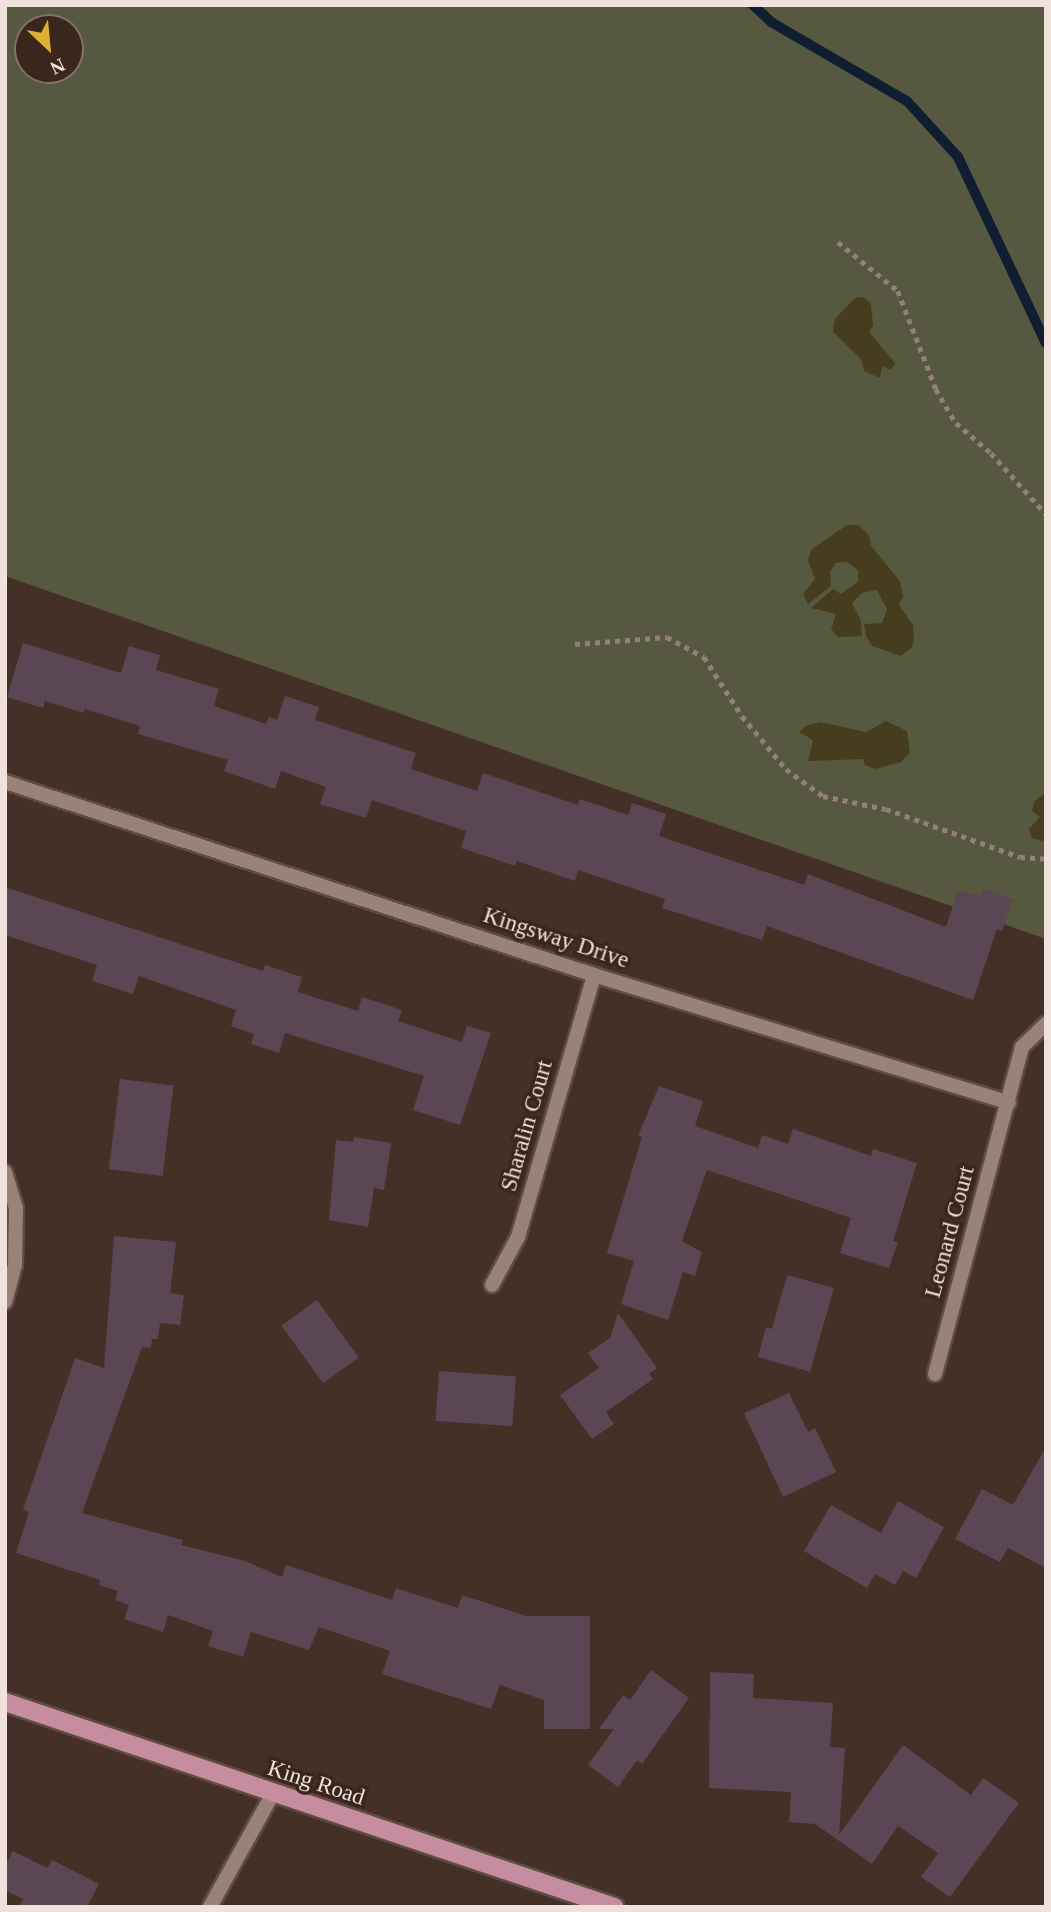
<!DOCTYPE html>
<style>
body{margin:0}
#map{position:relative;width:1051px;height:1912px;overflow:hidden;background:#453027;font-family:Georgia,serif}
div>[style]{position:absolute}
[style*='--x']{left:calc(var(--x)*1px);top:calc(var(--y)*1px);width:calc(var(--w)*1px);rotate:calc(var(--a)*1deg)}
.green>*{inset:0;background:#575840}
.sand>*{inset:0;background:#453d1d}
.stream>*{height:10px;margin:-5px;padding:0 5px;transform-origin:5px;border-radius:5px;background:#101e32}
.building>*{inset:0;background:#5b4653;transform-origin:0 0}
.path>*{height:4.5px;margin-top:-2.25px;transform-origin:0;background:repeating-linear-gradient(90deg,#928079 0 5px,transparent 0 10px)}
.roads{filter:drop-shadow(2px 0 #5e4c45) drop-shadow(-2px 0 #5e4c45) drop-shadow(0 2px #5e4c45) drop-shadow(0 -2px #5e4c45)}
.minor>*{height:14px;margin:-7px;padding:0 7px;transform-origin:7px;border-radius:7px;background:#9b8278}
.primary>*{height:18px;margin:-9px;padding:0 9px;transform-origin:9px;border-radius:9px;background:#c68da1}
span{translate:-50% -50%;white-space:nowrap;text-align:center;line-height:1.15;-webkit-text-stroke:7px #3a261d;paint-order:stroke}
.street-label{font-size:23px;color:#f0e1dc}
.frame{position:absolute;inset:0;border:7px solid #f0e1dc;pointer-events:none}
.north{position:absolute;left:14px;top:14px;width:70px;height:70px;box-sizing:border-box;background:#3a261d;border:2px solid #837169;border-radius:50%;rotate:154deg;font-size:19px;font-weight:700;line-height:28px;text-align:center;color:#f0e1dc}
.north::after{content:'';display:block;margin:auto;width:24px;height:32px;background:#deb133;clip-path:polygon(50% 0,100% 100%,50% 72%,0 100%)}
</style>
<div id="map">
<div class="green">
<i style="clip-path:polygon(evenodd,5px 5px,1046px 5px,1046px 939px,5px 576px,5px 5px,28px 28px,70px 28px,70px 70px,28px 70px,28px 28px)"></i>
</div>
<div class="sand">
<i style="clip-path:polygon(864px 297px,871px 304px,873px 325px,869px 332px,895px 363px,891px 370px,882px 366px,880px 378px,864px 371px,861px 359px,833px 332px,835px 319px,855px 298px)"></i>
<i style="clip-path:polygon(847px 525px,858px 525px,869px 535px,871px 546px,900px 581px,903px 596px,899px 605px,913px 625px,914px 638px,912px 647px,901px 656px,872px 646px,866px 636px,864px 624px,882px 623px,887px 609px,877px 590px,862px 593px,852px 603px,861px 621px,862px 636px,838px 637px,831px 629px,836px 614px,811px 608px,833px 589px,841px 594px,858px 582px,858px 570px,847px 562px,836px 563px,830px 572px,831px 586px,808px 604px,803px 594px,815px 579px,808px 560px,812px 549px)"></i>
<i style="clip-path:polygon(886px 721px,907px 731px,910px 753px,901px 762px,875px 769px,865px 765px,863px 759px,808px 761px,813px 740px,799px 732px,806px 726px,820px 722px,866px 732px)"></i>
<i style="clip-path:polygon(1046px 792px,1046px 840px,1043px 841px,1032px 838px,1029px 829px,1040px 817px,1032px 811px,1034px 802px)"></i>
</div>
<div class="stream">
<i style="--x:753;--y:5;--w:25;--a:43"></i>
<i style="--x:771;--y:22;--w:157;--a:30.2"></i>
<i style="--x:907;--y:101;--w:76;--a:47.7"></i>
<i style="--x:958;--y:157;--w:206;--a:64.7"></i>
</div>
<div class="building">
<i style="clip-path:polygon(23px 643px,121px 673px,129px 646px,160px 655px,156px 670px,219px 689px,214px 706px,266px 724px,269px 717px,277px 720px,285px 696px,319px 707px,315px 720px,416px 753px,411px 769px,477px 791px,483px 773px,578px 805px,580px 799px,628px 815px,632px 803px,666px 814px,659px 836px,804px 885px,808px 874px,946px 927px,958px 890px,980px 897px,983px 889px,1013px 899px,1002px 931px,997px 929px,973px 1000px,767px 926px,762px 940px,662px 908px,665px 899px,578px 870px,575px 881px,517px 861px,515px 866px,461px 848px,466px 831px,372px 800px,366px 818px,320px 804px,326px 787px,281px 771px,275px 789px,224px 771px,228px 760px,138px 734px,140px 726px,85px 709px,84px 713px,45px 701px,43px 708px,7px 697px)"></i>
<i style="clip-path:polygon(5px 887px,263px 971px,265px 965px,302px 977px,298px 992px,358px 1011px,362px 997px,402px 1010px,398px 1021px,462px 1042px,467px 1026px,491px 1033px,460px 1125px,413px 1110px,424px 1076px,285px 1033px,279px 1053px,251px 1044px,254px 1034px,231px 1026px,236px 1010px,139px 976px,133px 994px,92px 981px,97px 965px,5px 935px)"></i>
<i style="left:120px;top:1079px;width:54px;height:91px;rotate:7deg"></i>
<i style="clip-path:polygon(659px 1086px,703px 1101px,695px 1126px,758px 1148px,762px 1135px,788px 1144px,793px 1129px,871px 1156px,873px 1149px,917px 1163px,893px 1241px,898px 1242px,889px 1268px,840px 1253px,851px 1218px,707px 1170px,682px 1241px,702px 1252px,695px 1276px,683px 1272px,668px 1320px,621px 1304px,634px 1261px,607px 1253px,642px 1137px,638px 1136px)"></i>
<i style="clip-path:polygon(354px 1137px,391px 1143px,384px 1190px,374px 1188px,368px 1227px,329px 1220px,336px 1140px,353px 1142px)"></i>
<i style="clip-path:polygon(114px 1236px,176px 1242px,170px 1293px,184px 1295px,180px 1325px,160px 1323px,158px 1339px,152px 1339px,151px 1348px,142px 1347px,82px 1513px,183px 1540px,181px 1545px,245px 1561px,282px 1577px,286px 1565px,392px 1600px,396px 1588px,458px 1608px,462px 1595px,526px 1616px,590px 1616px,590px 1729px,544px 1729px,544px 1700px,500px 1685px,491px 1709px,382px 1674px,390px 1651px,319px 1627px,309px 1650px,251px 1632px,243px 1657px,208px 1646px,213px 1631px,168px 1615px,163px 1632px,124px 1619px,129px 1605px,115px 1600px,118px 1591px,99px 1585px,100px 1580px,16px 1553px,29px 1512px,23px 1510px,75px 1358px,104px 1368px)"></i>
<i style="clip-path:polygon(787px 1275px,834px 1288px,810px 1372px,758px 1357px,766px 1327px,772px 1329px)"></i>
<i style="left:317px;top:1300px;width:71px;height:44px;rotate:54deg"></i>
<i style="clip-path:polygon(618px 1313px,657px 1368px,649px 1374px,653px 1379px,606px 1412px,614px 1424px,592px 1439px,560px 1395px,599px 1368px,588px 1353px,610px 1338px)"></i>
<i style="left:439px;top:1371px;width:77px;height:50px;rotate:4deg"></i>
<i style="clip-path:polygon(789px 1393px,808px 1432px,815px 1428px,836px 1472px,783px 1497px,744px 1413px)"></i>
<i style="clip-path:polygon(1046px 1447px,1046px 1568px,1008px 1548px,1000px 1562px,955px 1539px,982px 1489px,1013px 1505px)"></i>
<i style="clip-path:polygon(898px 1501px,944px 1527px,916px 1578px,903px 1571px,895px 1585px,875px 1574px,867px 1588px,804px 1551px,831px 1505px,881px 1533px)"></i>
<i style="clip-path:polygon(651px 1670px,689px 1698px,642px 1764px,637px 1760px,618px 1787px,588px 1765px,614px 1729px,599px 1729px,623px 1695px,630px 1700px)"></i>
<i style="clip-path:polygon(710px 1672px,754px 1674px,753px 1698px,833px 1703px,830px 1747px,845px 1748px,839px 1835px,903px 1745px,971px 1795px,983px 1778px,1019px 1803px,950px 1897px,921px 1877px,938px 1853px,898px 1826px,872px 1864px,815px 1824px,789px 1822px,791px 1792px,709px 1788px)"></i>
<i style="clip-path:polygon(13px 1851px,47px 1868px,52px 1860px,99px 1884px,87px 1907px,19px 1907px,23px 1899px,5px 1890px,5px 1866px)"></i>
</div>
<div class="path">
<i style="--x:838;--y:242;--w:77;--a:39.2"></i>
<i style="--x:898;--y:291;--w:105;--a:68.8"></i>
<i style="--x:936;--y:389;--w:39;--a:60"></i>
<i style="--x:956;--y:423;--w:46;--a:40.6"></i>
<i style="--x:991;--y:453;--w:82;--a:48"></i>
<i style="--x:575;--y:644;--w:92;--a:-4.4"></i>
<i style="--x:667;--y:637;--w:42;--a:28.4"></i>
<i style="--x:704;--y:657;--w:70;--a:57.2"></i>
<i style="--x:742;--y:716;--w:69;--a:50.3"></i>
<i style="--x:786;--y:769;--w:46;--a:36.1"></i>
<i style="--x:823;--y:796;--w:64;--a:11.7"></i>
<i style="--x:886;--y:809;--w:142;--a:19.7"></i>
<i style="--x:1020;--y:857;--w:26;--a:4"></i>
</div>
<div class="roads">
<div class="minor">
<i style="--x:5;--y:782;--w:620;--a:18.14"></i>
<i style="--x:594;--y:975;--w:434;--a:17.1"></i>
<i style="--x:5;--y:1172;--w:38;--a:73"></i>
<i style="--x:16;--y:1208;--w:57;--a:91"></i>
<i style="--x:15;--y:1265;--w:38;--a:105"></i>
<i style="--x:492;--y:1285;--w:55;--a:-61.6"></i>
<i style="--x:518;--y:1237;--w:273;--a:-73.8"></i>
<i style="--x:935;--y:1374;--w:338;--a:-75.1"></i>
<i style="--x:1022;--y:1047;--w:33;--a:-44"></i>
<i style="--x:210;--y:1907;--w:128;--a:-61"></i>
</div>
<div class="primary">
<i style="--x:5;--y:1702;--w:643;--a:18.6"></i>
</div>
</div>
<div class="street-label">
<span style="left:556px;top:938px;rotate:18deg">Kingsway Drive</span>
<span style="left:527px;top:1126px;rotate:-74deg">Sharalin Court</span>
<span style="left:950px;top:1232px;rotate:-75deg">Leonard Court</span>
<span style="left:316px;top:1783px;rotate:18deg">King Road</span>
</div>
<div class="frame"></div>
<div class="north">N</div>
</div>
